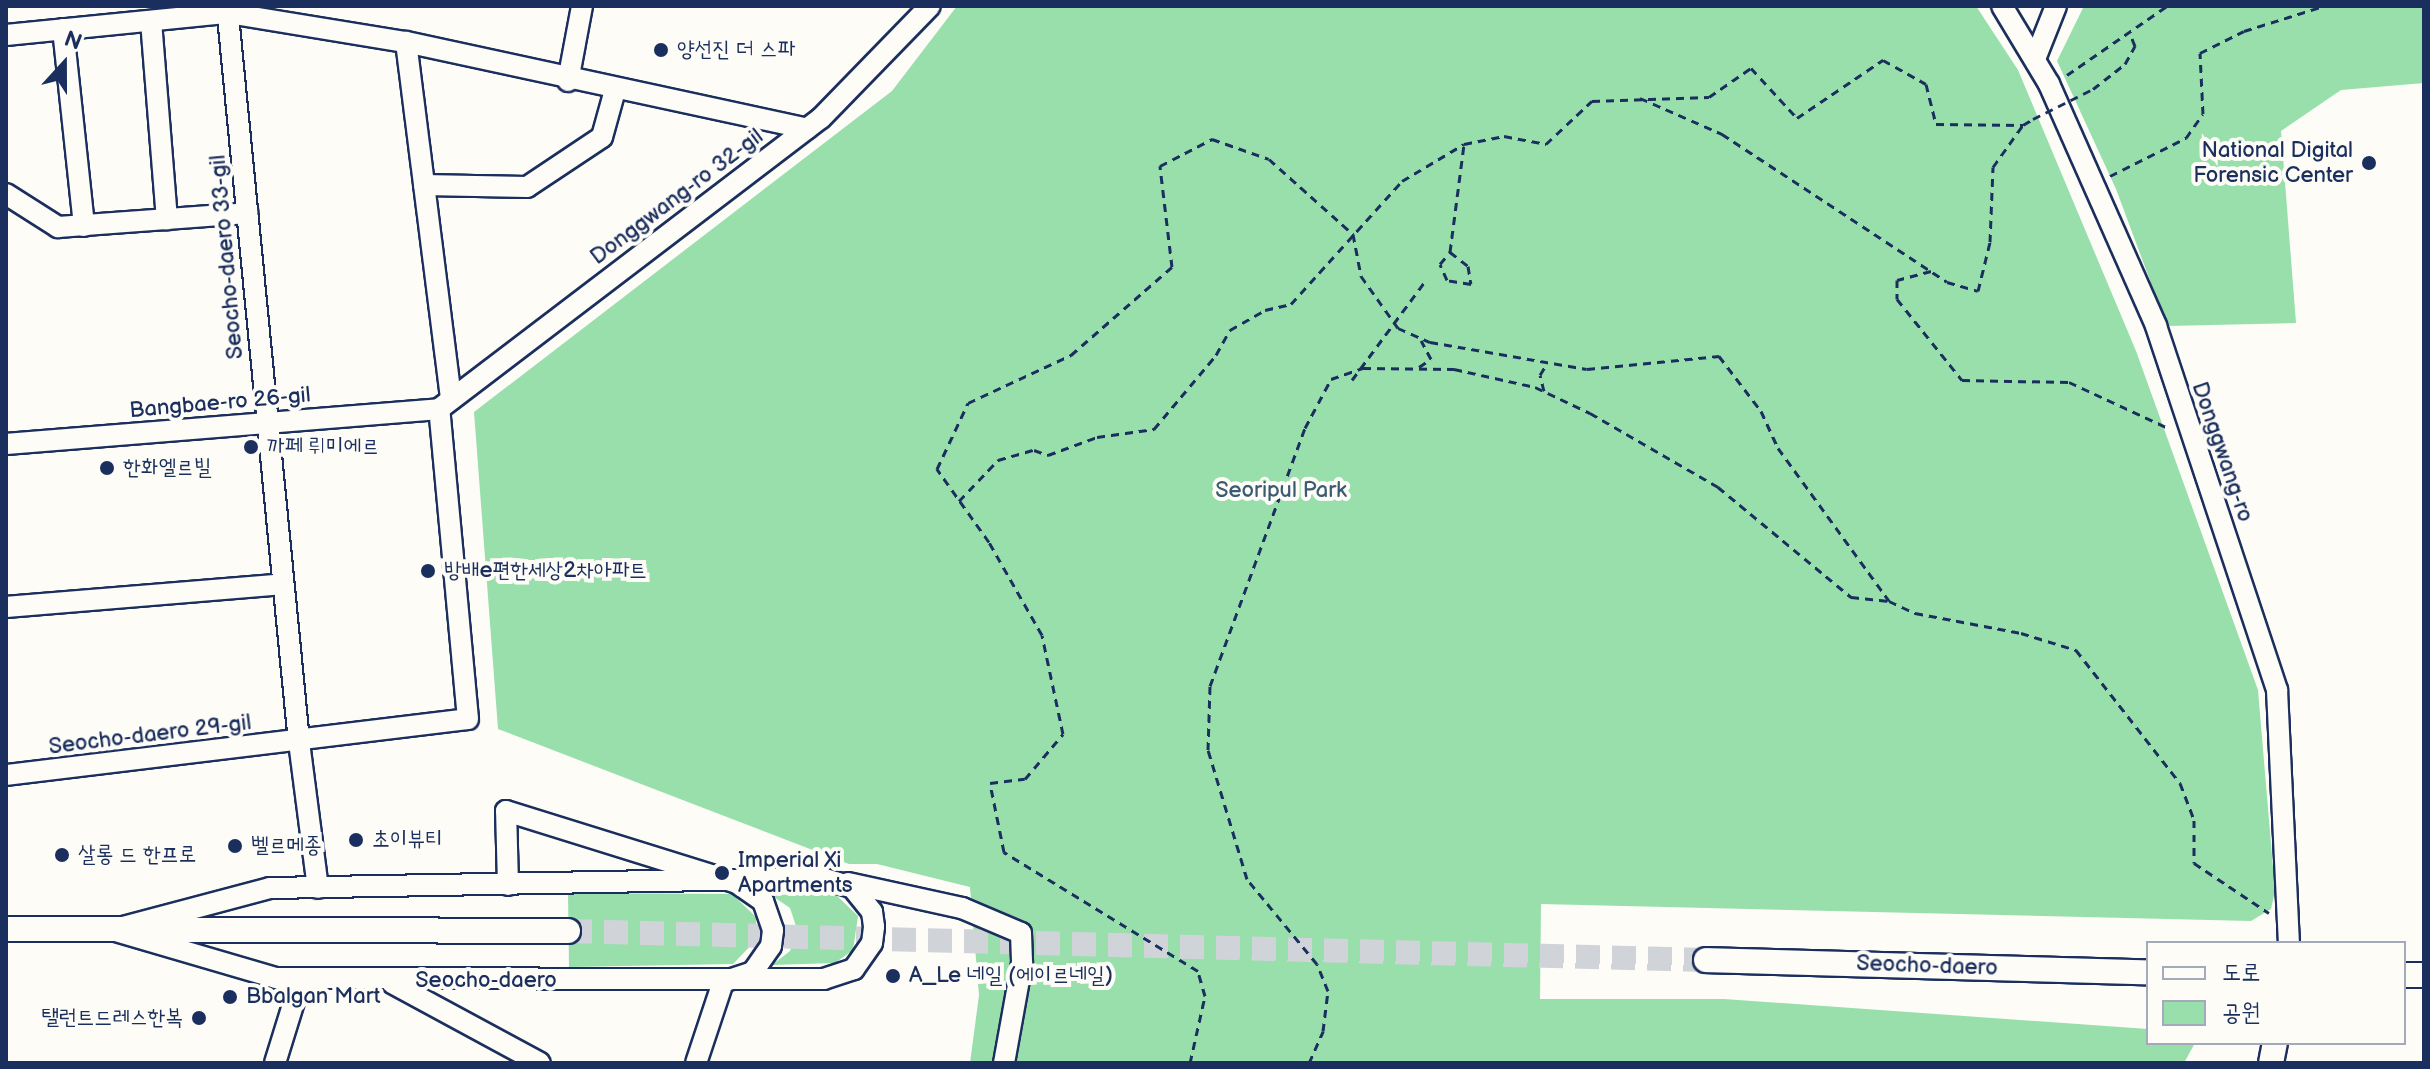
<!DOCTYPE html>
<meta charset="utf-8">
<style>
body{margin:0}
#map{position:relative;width:2430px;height:1069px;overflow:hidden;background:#fdfcf7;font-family:"Balsamiq Sans","Poor Story",sans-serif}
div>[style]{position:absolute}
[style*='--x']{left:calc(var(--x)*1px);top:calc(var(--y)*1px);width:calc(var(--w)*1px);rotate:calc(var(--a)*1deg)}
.green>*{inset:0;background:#98dfac}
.major-tunnel>*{height:24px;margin-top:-12px;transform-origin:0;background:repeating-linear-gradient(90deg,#d0d3d8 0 24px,transparent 0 36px)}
.path>*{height:3px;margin-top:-1.5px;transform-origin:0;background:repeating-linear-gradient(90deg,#1b2f5e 0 8px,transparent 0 14px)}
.roads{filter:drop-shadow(2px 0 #1b2f5e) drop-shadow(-2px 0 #1b2f5e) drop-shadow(0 2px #1b2f5e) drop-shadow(0 -2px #1b2f5e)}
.minor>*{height:20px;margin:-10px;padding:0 10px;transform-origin:10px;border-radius:10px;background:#fdfcf7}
.major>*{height:24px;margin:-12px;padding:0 12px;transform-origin:12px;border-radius:12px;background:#fdfcf7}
.path-bridge>*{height:3px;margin-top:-1.5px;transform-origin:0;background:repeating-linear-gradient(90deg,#1b2f5e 0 8px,transparent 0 14px)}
.dots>*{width:22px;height:22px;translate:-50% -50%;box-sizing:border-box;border:4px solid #fdfcf7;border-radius:50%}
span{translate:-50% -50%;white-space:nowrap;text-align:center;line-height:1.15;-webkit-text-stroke:8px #fdfcf7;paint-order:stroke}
.poi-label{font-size:22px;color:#1b2f5e}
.left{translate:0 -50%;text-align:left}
.right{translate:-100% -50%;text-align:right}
.street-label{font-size:22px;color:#1b2f5e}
.park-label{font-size:22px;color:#3a5b72}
.frame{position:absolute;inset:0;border:8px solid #1b2f5e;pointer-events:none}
.legend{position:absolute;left:2146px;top:941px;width:260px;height:104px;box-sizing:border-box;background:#fdfcf7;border:2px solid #a3aaba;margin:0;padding:10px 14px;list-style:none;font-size:24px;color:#1b2f5e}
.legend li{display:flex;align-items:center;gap:16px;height:40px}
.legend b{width:40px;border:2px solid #a3aaba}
.north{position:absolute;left:24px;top:24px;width:80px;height:80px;-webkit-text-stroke:6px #fdfcf7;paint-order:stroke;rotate:21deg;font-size:22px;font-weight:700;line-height:32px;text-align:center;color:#1b2f5e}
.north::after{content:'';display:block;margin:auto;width:28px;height:36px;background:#1b2f5e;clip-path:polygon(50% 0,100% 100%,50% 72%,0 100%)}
</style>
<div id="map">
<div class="green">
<i style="clip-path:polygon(957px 6px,1976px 6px,2018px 70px,2136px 351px,2258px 690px,2275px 891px,2271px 909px,2251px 921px,1541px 904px,1540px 999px,1724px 999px,2148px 1029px,2148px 1043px,2195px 1043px,2184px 1063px,970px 1063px,979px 995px,970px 887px,877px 864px,849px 864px,498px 729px,474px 412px,892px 91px)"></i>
<i style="clip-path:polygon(2084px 6px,2424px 6px,2424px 83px,2341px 90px,2281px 131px,2296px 323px,2167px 326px,2116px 189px,2057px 61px)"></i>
<i style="clip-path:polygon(568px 893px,732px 894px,756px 917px,756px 940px,733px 964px,569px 967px)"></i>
<i style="clip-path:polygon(834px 893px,858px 916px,853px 950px,835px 963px,772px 965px,790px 951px,797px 929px,790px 908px,771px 895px)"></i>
</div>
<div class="major-tunnel">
<i style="--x:568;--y:931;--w:1138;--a:1.46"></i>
</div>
<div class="path">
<i style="--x:2067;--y:75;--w:121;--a:-34.6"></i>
<i style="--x:2093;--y:89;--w:41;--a:-38"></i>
<i style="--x:2125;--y:64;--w:21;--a:-61"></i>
<i style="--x:2135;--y:46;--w:11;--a:-112"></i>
<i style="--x:1640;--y:98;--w:90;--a:23.7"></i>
<i style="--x:1722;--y:134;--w:269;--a:33.3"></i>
<i style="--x:1947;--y:282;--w:32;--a:16"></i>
<i style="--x:1978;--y:291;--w:50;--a:-76.2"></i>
<i style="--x:1990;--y:242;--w:75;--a:-87.7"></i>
<i style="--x:1993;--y:167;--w:52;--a:-54.5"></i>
<i style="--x:2023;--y:125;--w:12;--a:-31"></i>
<i style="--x:2110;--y:176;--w:85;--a:-26.6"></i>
<i style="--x:2186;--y:138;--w:29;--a:-55"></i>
<i style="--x:2203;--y:114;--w:61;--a:-92.8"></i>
<i style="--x:2200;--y:53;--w:49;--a:-26.6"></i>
<i style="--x:2244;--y:31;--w:84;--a:-17.4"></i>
<i style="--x:1450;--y:252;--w:23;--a:38"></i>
<i style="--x:1468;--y:266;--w:18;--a:81"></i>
<i style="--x:1471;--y:284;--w:24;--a:-171"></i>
<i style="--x:1447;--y:280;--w:17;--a:-114"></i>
<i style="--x:1440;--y:264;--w:16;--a:-50"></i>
<i style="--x:1450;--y:252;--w:109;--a:-82.6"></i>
<i style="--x:1931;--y:271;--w:35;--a:165"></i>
<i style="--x:1897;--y:280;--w:19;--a:90"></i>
<i style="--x:1897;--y:299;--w:104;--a:51.3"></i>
<i style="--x:1962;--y:380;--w:107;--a:1.1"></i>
<i style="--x:2069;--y:382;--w:109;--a:24.9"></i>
<i style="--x:1419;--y:367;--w:14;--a:-34"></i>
<i style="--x:1431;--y:359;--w:21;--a:-118"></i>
<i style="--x:1352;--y:380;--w:124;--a:-53.5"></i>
<i style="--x:1544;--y:391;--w:16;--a:-104"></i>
<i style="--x:1540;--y:375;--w:12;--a:-59"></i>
<i style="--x:959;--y:501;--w:57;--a:-46.4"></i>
<i style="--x:998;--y:460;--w:37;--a:-16"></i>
<i style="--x:1034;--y:450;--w:15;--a:20"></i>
<i style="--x:1048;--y:455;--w:52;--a:-20.2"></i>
<i style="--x:1097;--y:437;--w:58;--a:-8"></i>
<i style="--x:1154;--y:429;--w:97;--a:-50"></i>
<i style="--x:1216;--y:355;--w:29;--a:-61"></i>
<i style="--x:1230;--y:330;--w:40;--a:-29.7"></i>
<i style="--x:1265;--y:310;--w:27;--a:-13"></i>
<i style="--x:1291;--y:304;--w:166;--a:-47.9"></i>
<i style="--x:1402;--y:181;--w:72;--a:-30.8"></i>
<i style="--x:1464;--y:144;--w:41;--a:-11.3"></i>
<i style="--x:1504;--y:136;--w:43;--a:10.8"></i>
<i style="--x:1546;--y:144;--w:63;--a:-43.1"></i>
<i style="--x:1592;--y:101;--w:117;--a:-2"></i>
<i style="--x:1709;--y:97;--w:51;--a:-34.6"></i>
<i style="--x:1751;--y:68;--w:68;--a:47.4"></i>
<i style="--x:1797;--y:118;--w:104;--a:-34"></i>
<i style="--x:1883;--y:60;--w:49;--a:29.2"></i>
<i style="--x:1926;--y:84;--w:41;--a:76"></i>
<i style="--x:1936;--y:124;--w:87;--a:0.7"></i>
<i style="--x:1190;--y:1063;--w:69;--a:-77.4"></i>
<i style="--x:1205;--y:996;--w:26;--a:-106"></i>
<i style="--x:1198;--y:971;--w:228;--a:-148.5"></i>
<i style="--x:1004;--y:852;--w:70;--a:-101.5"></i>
<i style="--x:990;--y:783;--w:35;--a:-7"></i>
<i style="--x:1025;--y:779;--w:59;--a:-49.8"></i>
<i style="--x:1063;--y:734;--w:101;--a:-102"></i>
<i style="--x:1042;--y:635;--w:107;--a:-119.7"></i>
<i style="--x:989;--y:542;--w:90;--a:-125.5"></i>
<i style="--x:937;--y:469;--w:73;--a:-64.8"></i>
<i style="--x:968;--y:403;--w:114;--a:-25"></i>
<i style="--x:1071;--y:355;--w:134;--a:-41.1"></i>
<i style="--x:1172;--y:267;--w:102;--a:-96.8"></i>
<i style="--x:1160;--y:166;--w:59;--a:-27.4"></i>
<i style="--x:1212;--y:139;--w:60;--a:19.3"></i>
<i style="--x:1269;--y:159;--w:113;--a:41.8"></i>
<i style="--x:1353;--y:234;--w:43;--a:79.2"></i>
<i style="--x:1361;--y:276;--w:64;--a:54.6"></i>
<i style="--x:1398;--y:328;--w:35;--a:24"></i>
<i style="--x:1430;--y:342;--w:159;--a:9.8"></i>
<i style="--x:1587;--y:369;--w:133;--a:-5.6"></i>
<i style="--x:1719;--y:356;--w:69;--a:52.6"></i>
<i style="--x:1761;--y:411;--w:41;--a:65.3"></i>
<i style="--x:1778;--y:448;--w:189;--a:54"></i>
<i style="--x:1309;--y:1063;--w:35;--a:-66"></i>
<i style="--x:1323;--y:1031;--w:40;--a:-82.9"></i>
<i style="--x:1328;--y:991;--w:29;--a:-112"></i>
<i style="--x:1317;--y:964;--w:110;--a:-129.5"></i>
<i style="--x:1247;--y:879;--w:135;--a:-106.8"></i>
<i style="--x:1208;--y:750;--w:64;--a:-88.2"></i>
<i style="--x:1210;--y:686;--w:275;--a:-69.8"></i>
<i style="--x:1305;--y:428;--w:55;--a:-62"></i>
<i style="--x:1331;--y:379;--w:34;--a:-19"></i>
<i style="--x:1363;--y:368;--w:91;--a:0.6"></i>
<i style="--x:1454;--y:369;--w:83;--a:12.5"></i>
<i style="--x:1535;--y:387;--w:61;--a:25.3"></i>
<i style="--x:1590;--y:413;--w:148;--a:30"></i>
<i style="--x:1718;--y:487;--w:173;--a:39.6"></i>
<i style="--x:1851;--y:597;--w:38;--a:6"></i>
<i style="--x:1889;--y:601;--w:29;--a:25"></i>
<i style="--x:1915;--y:613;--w:108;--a:10.7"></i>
<i style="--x:2021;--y:633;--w:58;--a:17.2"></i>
<i style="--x:2076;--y:650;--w:169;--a:52"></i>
<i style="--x:2180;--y:783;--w:40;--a:69"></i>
<i style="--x:2194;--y:820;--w:43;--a:90"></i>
<i style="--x:2194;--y:863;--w:90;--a:33.7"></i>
</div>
<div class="roads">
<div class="minor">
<i style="--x:227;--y:6;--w:740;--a:84.41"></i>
<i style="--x:299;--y:742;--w:147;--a:82.6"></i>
<i style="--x:2002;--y:6;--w:91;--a:58.9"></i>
<i style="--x:2049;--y:84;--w:265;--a:66.1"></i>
<i style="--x:2156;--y:326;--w:384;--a:71.6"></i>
<i style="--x:2277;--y:690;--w:253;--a:87.3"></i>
<i style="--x:151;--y:21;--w:199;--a:85.4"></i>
<i style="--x:63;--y:29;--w:198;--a:83.9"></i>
<i style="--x:6;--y:35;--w:223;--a:-5.7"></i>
<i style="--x:228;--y:13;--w:180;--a:9.3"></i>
<i style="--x:406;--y:42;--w:410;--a:12.2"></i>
<i style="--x:406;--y:42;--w:360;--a:82.8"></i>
<i style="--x:2035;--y:59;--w:57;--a:-68.4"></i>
<i style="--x:568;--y:81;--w:76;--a:-79.4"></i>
<i style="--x:424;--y:185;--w:103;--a:1.1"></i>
<i style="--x:527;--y:187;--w:90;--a:-33.7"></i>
<i style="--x:602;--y:137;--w:49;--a:-74.5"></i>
<i style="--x:6;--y:194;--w:62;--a:32.4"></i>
<i style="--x:58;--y:227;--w:190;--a:-4.2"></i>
<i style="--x:439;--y:409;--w:480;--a:-37.3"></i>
<i style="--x:821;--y:118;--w:156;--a:-45.8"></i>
<i style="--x:6;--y:444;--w:434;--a:-4.6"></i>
<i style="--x:6;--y:607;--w:278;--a:-4.7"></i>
<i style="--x:6;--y:775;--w:465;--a:-6.9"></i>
<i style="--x:468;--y:719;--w:311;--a:-95.3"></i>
<i style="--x:822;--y:878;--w:31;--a:17"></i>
<i style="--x:852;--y:887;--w:32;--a:51"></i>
<i style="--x:872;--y:912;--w:15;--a:82"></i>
<i style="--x:874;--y:927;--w:16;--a:97"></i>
<i style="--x:872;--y:943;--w:32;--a:125"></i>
<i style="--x:854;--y:969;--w:32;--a:162"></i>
<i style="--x:824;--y:979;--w:548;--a:-179.9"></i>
<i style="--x:276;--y:978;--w:171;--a:-163.7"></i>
<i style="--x:112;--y:930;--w:163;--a:-14.9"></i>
<i style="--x:270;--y:888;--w:552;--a:-1.04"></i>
<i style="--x:848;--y:883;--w:117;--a:12.4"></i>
<i style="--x:962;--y:908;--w:64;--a:23"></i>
<i style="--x:1021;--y:933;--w:30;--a:88"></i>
<i style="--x:1022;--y:963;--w:102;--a:100.2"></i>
<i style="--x:508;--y:885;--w:74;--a:-91.5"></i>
<i style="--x:506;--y:811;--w:242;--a:17.3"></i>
<i style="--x:737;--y:883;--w:32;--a:35"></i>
<i style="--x:763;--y:901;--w:31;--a:71"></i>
<i style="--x:773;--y:930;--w:16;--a:97"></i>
<i style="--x:771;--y:946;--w:32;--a:125"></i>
<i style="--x:753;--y:972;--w:32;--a:162"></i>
<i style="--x:723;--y:982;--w:85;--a:108.4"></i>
<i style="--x:392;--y:983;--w:168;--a:28.4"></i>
<i style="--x:275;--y:1063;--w:88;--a:-72.8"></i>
</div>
<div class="major">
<i style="--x:6;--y:929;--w:562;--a:0.2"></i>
<i style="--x:1706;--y:960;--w:442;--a:1.6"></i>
<i style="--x:2404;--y:975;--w:20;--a:0"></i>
<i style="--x:2271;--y:1063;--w:20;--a:-79"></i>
</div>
</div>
<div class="path-bridge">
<i style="--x:2033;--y:119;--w:67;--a:-26.6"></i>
</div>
<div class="dots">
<i style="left:661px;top:50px;background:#1b2f5e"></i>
<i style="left:2369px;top:163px;background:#1b2f5e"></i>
<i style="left:251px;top:447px;background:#1b2f5e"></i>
<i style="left:107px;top:468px;background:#1b2f5e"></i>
<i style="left:428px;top:571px;background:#1b2f5e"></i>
<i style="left:356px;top:840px;background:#1b2f5e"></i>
<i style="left:235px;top:846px;background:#1b2f5e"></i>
<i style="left:62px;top:855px;background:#1b2f5e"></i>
<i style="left:722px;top:873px;background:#1b2f5e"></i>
<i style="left:893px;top:976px;background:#1b2f5e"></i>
<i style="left:230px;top:997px;background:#1b2f5e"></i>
<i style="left:199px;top:1018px;background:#1b2f5e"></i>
</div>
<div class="poi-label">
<span class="left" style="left:677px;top:50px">양선진 더 스파</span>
<span class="right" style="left:2353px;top:163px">National Digital<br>Forensic Center</span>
<span class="left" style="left:267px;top:447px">까페 뤼미에르</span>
<span class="left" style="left:123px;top:468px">한화엘르빌</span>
<span class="left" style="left:444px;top:571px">방배e편한세상2차아파트</span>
<span class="left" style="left:372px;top:840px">초이뷰티</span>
<span class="left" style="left:251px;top:846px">벨르메종</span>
<span class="left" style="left:78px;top:855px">살롱 드 한프로</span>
<span class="left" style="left:738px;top:873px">Imperial Xi<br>Apartments</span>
<span class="left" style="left:909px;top:976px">A_Le 네일 (에이르네일)</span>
<span class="left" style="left:246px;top:997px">Bbalgan Mart</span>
<span class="right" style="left:183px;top:1018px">탤런트드레스한복</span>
</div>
<div class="street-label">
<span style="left:677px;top:197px;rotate:-37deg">Donggwang-ro 32-gil</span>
<span style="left:227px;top:257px;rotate:-95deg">Seocho-daero 33-gil</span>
<span style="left:220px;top:403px;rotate:-5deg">Bangbae-ro 26-gil</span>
<span style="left:2222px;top:452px;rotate:71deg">Donggwang-ro</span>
<span style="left:150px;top:735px;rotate:-7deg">Seocho-daero 29-gil</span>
<span style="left:1927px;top:966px;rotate:2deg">Seocho-daero</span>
<span style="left:486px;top:981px">Seocho-daero</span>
</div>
<div class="park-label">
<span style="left:1281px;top:491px">Seoripul Park</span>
</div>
<div class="frame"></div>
<ul class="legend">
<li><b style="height:10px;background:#fdfcf7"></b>도로</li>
<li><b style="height:22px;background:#98dfac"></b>공원</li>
</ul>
<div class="north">N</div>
</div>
